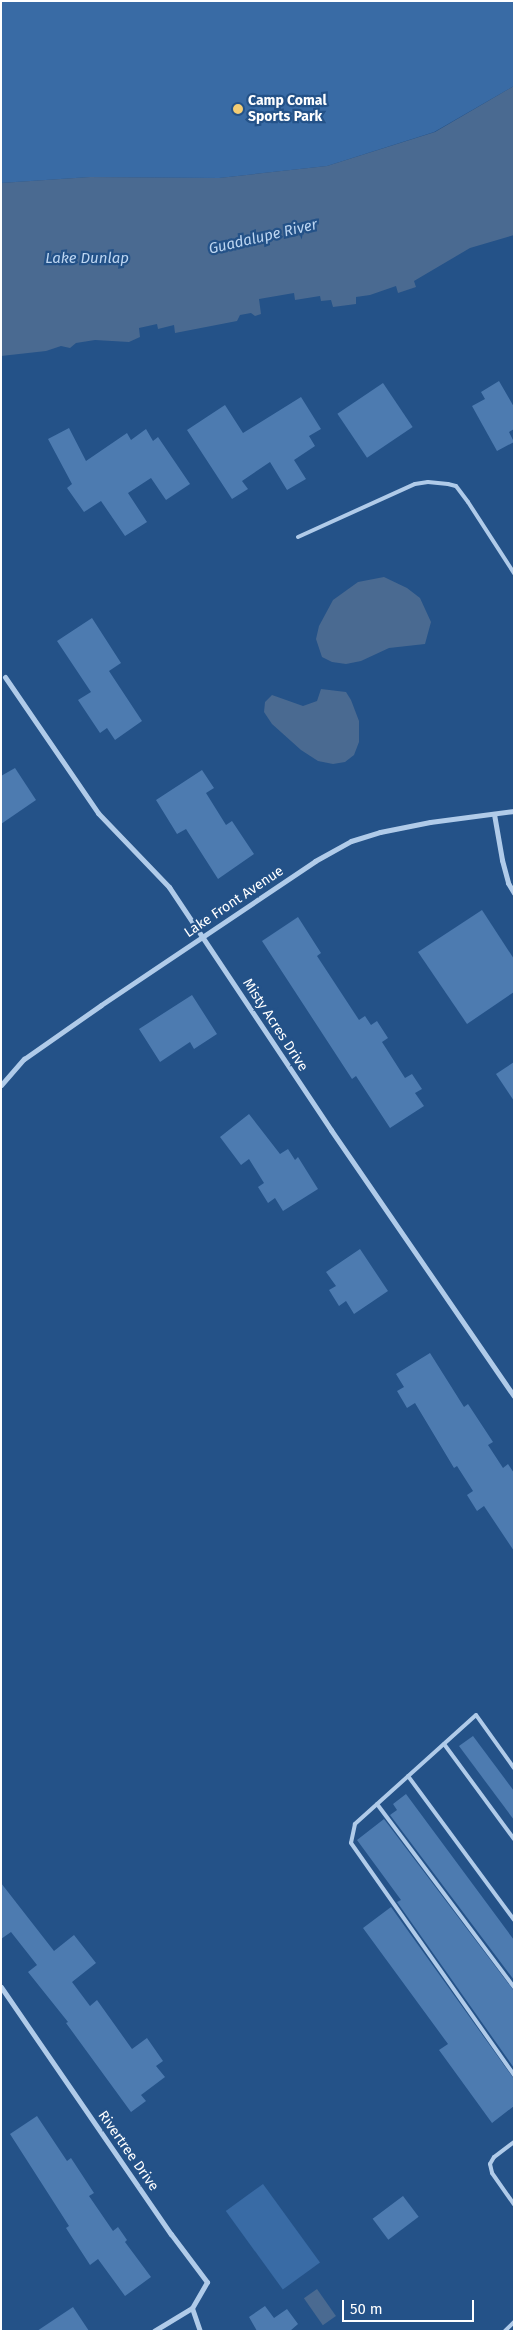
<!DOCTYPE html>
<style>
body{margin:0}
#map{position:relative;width:515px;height:2332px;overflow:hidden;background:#245288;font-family:"Fira Sans",sans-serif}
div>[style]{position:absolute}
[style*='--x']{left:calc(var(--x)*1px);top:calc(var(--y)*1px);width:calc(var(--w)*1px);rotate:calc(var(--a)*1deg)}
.green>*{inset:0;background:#396ba5;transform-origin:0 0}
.water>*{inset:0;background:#4a6a91;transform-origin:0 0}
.building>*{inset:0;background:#4d7bb0;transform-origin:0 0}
.lane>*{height:4px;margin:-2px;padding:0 2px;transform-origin:2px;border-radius:2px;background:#b0cbe9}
.street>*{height:5px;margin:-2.5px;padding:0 2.5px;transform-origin:2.5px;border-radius:2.5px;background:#b0cbe9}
.dots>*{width:14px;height:14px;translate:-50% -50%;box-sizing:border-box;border:2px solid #245288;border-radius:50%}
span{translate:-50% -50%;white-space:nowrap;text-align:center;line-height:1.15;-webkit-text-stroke:4.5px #245288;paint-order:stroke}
.poi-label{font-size:14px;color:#fff;font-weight:700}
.left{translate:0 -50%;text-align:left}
.street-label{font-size:14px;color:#fff}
.water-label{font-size:15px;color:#bcd5f1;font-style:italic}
.frame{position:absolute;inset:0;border:2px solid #fff;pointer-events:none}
.scale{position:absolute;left:342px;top:2300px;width:132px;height:22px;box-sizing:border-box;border:2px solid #fff;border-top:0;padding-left:6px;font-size:15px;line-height:18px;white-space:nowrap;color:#fff;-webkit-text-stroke:4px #245288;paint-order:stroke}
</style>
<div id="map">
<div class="green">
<i style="clip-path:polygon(1px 1px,514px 1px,514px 86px,434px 132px,327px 166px,219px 178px,90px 177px,1px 183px)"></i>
<i style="left:263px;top:2184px;width:97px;height:46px;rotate:54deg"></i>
</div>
<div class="water">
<i style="clip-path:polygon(514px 86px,514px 235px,470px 248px,414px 281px,416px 287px,398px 293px,396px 286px,370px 295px,356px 297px,356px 304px,333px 307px,331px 300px,321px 301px,320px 296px,295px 300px,294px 293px,259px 299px,261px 314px,255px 316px,251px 313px,240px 315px,237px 321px,175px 333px,174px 325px,158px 329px,157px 324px,139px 328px,140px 337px,129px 342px,95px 340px,76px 343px,70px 348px,61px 346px,46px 351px,1px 356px,1px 183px,90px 177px,219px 178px,327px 166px,435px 132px)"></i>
<i style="clip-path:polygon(384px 577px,407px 588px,420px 598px,431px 622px,425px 644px,389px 648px,361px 661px,346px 664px,332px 662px,322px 657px,316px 639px,319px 626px,333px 600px,358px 582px)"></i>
<i style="clip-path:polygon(321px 689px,346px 692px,351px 700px,359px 721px,359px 742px,354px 755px,345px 762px,333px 764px,318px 761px,301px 750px,272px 724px,264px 712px,265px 702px,272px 695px,303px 706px,317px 701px)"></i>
<i style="left:317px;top:2289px;width:33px;height:16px;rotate:55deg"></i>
</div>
<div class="building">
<i style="clip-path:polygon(499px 381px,514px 407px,514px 429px,509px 432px,514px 442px,497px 451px,472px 406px,485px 399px,481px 392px)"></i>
<i style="left:383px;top:383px;width:53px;height:55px;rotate:56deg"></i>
<i style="clip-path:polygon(301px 397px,321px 429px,309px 436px,315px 446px,294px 460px,306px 479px,287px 490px,270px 462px,242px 481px,248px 489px,232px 499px,187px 430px,225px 405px,243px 433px)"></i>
<i style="clip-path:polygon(69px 428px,86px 461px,127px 433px,131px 440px,146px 429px,153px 441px,158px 437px,190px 484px,166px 500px,151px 478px,128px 493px,147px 522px,125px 536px,101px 501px,84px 512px,67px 488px,72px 484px,48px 439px)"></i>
<i style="clip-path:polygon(92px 618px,121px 663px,109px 671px,142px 721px,115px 740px,107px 728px,100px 733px,78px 700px,91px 692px,57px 641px)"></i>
<i style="clip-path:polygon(15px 768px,36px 800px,1px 824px,1px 776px)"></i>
<i style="clip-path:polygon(202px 770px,214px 788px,206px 793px,226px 825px,232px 821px,254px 854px,218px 879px,186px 829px,177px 834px,156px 800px)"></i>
<i style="clip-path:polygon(482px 910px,514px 959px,514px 992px,467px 1024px,418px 952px)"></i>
<i style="clip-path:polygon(298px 917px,321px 953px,317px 956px,359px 1020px,365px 1016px,371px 1025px,377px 1021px,388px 1038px,382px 1042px,405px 1078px,412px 1074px,422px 1089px,415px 1093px,424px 1106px,390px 1128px,356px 1076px,352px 1079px,262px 941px)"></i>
<i style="clip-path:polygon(192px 995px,217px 1034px,194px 1049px,190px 1042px,160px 1062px,139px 1029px)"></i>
<i style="clip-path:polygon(514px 1062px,514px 1101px,496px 1074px)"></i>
<i style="clip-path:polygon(249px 1114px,280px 1154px,288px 1149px,295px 1160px,298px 1157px,318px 1189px,283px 1211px,275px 1198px,268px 1203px,258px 1187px,264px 1183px,249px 1159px,241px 1165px,220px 1137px)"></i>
<i style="clip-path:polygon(360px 1249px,388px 1291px,354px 1314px,346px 1301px,339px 1306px,329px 1290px,336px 1286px,326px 1272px)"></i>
<i style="clip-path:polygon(430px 1353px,464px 1407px,468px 1404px,493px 1442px,488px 1445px,503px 1468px,508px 1464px,514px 1473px,514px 1551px,484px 1506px,477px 1511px,467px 1495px,473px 1491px,457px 1466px,454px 1468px,415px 1403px,407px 1408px,397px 1391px,404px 1387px,396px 1374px)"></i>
<i style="clip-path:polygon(473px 1736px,514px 1791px,514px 1820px,459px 1746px)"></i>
<i style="clip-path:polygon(406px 1794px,514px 1940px,514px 1980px,390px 1815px,397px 1810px,393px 1804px)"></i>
<i style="clip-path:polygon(384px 1819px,514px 1991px,514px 2068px,397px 1902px,401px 1900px,357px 1840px)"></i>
<i style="clip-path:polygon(1px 1883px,54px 1951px,74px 1935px,96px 1963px,72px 1982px,90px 2006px,97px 2000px,132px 2049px,147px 2038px,163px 2061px,156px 2066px,165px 2077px,141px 2095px,146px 2101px,131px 2112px,66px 2023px,68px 2022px,28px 1972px,37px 1965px,11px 1932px,1px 1939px)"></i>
<i style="clip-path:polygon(391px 1907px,514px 2079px,514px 2106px,492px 2123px,439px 2050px,448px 2044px,363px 1928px)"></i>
<i style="clip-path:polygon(37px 2116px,67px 2161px,71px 2158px,94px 2193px,89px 2196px,113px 2231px,118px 2227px,127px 2240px,125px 2242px,151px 2277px,125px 2296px,98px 2259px,90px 2265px,66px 2228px,69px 2226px,10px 2134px)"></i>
<i style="left:403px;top:2196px;width:26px;height:38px;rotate:53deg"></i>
<i style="clip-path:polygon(265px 2306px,274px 2318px,287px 2309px,298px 2324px,290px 2331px,257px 2331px,249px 2317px)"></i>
<i style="clip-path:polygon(73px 2307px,89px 2331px,37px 2331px)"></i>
</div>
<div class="lane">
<i style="--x:298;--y:537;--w:128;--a:-24.4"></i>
<i style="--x:415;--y:484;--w:13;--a:-9"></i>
<i style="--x:428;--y:482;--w:20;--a:6"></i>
<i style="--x:448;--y:484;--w:8;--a:14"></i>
<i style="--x:456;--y:486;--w:20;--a:53"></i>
<i style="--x:468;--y:502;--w:85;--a:57.1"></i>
<i style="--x:444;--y:1744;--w:118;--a:53.6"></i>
<i style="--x:514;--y:1768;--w:65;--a:-125.6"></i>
<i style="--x:476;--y:1715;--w:163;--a:138"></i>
<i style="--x:355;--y:1824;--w:19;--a:102"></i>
<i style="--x:351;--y:1843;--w:284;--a:54.9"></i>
<i style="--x:408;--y:1776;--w:179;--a:53.6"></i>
<i style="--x:377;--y:1804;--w:229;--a:53.2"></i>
<i style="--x:514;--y:2142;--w:25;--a:143"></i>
<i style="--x:494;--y:2157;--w:8;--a:120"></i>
<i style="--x:490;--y:2164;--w:9;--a:77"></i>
<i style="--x:492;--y:2173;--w:38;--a:55"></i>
<i style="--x:505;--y:2331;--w:13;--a:-45"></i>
</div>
<div class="street">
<i style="--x:5;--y:677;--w:165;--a:55.6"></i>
<i style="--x:98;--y:813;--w:103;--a:46.2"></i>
<i style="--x:169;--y:887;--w:292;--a:56.3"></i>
<i style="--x:331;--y:1130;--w:323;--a:55.5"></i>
<i style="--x:494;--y:814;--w:47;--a:80.1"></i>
<i style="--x:502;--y:860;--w:24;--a:75"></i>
<i style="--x:508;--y:883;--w:12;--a:59"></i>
<i style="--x:1;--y:1085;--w:35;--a:-49"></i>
<i style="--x:24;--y:1059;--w:94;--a:-35"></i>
<i style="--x:101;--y:1005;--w:258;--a:-33.9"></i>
<i style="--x:315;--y:861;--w:41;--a:-29.1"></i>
<i style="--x:351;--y:841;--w:30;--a:-17"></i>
<i style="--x:380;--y:832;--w:51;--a:-11.3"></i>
<i style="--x:430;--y:822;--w:85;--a:-7.5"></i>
<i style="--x:1;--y:1987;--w:300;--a:55.5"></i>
<i style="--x:171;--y:2234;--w:60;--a:53.1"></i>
<i style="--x:207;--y:2282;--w:30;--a:120"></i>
<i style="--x:192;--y:2308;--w:24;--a:71"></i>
<i style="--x:154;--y:2331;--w:44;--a:-31.2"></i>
</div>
<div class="dots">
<i style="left:238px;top:109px;background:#f4cd74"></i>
</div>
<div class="poi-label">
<span class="left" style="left:248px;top:109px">Camp Comal<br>Sports Park</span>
</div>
<div class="street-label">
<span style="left:234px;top:902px;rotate:-34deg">Lake Front Avenue</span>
<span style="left:275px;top:1025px;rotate:57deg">Misty Acres Drive</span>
<span style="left:128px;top:2151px;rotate:55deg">Rivertree Drive</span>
</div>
<div class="water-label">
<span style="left:263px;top:237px;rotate:-13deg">Guadalupe River</span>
<span style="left:87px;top:259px">Lake Dunlap</span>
</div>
<div class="frame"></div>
<div class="scale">50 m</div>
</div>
